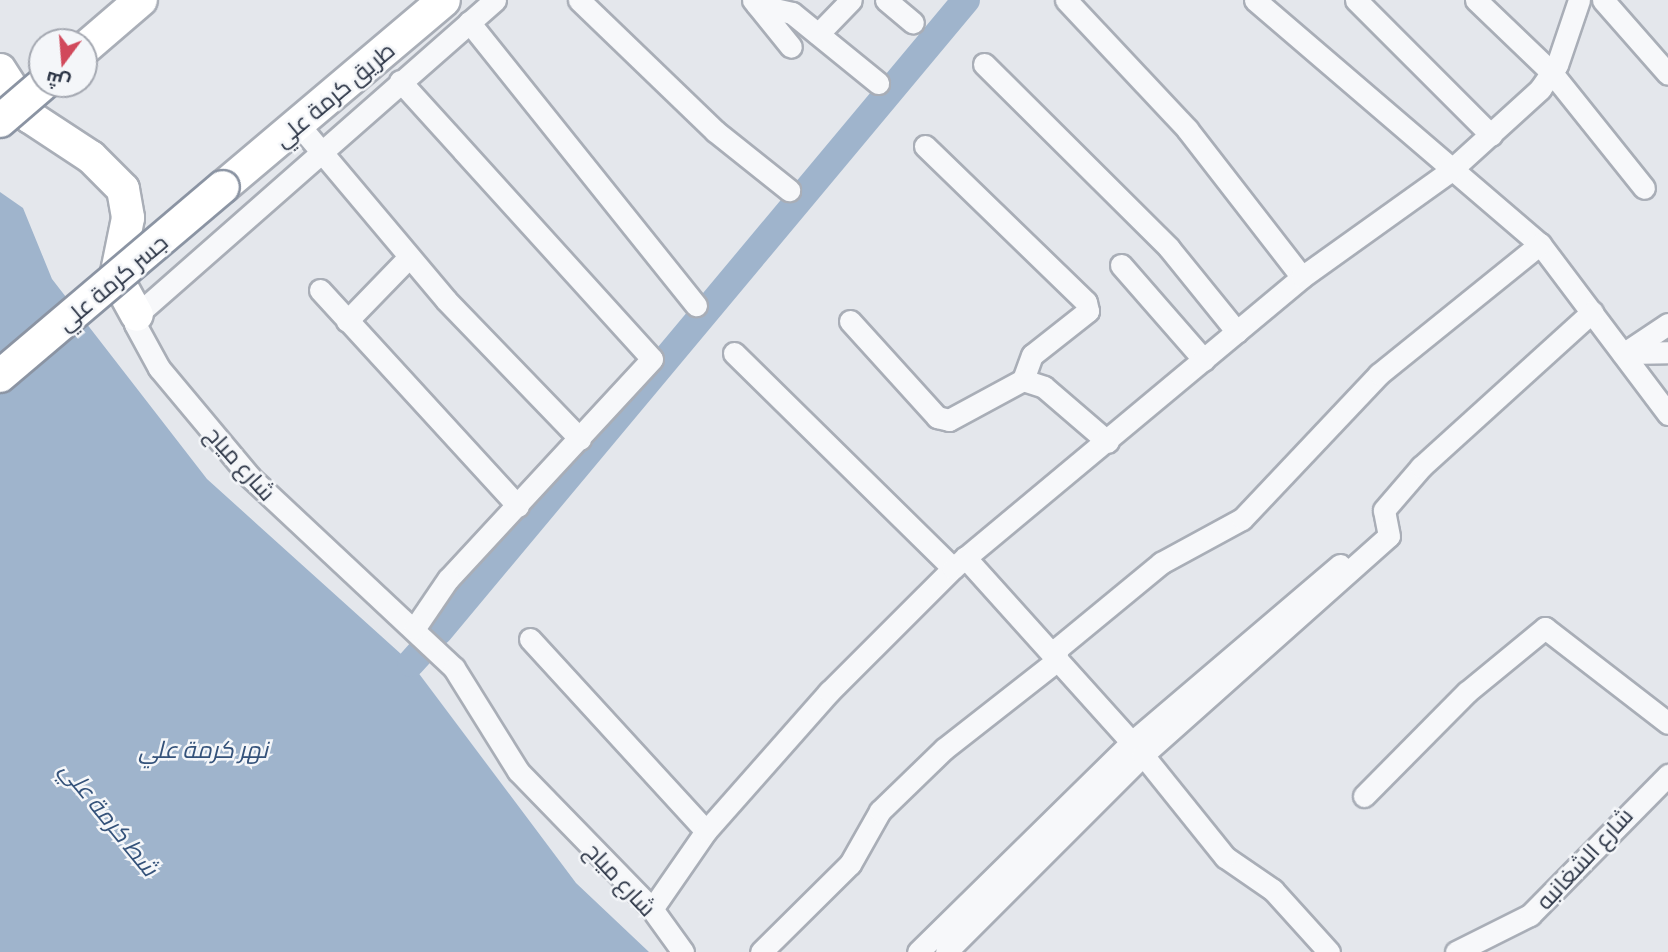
<!DOCTYPE html>
<meta charset="utf-8">
<style>
body{margin:0}
#map{position:relative;width:1668px;height:952px;overflow:hidden;background:#e4e7ec;font-family:Barlow,Cairo,sans-serif}
div>[style]{position:absolute}
[style*='--x']{left:calc(var(--x)*1px);top:calc(var(--y)*1px);width:calc(var(--w)*1px);rotate:calc(var(--a)*1deg)}
.water>*{inset:0;background:#9fb4cc}
.river>*{height:28px;margin:-14px;padding:0 14px;transform-origin:14px;border-radius:14px;background:#9fb4cc}
.roads{filter:drop-shadow(2px 0 #a9aeb7) drop-shadow(-2px 0 #a9aeb7) drop-shadow(0 2px #a9aeb7) drop-shadow(0 -2px #a9aeb7)}
.minor>*{height:21px;margin:-10.5px;padding:0 10.5px;transform-origin:10.5px;border-radius:10.5px;background:#f7f8fa}
.highway>*{height:32px;margin:-16px;padding:0 16px;transform-origin:16px;border-radius:16px;background:#fff}
.bridges{filter:drop-shadow(2px 0 #8b94a3) drop-shadow(-2px 0 #8b94a3) drop-shadow(0 2px #8b94a3) drop-shadow(0 -2px #8b94a3)}
.highway-bridge>*{height:32px;margin:-16px;padding:0 16px;transform-origin:16px;border-radius:16px;background:#fff}
span{translate:-50% -50%;white-space:nowrap;text-align:center;line-height:1.15;-webkit-text-stroke:5px #f4f6f9;paint-order:stroke}
.street-label{font-size:23px;color:#2b3445}
.water-label{font-size:24px;color:#34527a;font-style:italic}
.north{position:absolute;left:28px;top:28px;width:70px;height:70px;box-sizing:border-box;background:#f4f6f9;border:2px solid #a4a8b1;border-radius:50%;rotate:196deg;font-size:19px;font-weight:700;line-height:28px;text-align:center;color:#2b3445}
.north::after{content:'';display:block;margin:auto;width:24px;height:32px;background:#d1495b;clip-path:polygon(50% 0,100% 100%,50% 72%,0 100%)}
</style>
<div id="map">
<div class="water">
<i style="clip-path:polygon(0 192px,23px 208px,52px 279px,207px 479px,411px 663px,576px 883px,649px 952px,0 952px)"></i>
</div>
<div class="river">
<i style="--x:439;--y:631;--w:822;--a:-50.13"></i>
<i style="--x:411;--y:663;--w:15;--a:-48"></i>
</div>
<div class="roads">
<div class="minor">
<i style="--x:495;--y:0;--w:477;--a:138.7"></i>
<i style="--x:137;--y:315;--w:9;--a:103"></i>
<i style="--x:135;--y:324;--w:50;--a:61.4"></i>
<i style="--x:159;--y:368;--w:142;--a:50.1"></i>
<i style="--x:250;--y:477;--w:279;--a:43.1"></i>
<i style="--x:454;--y:668;--w:121;--a:58.1"></i>
<i style="--x:518;--y:771;--w:192;--a:45.8"></i>
<i style="--x:652;--y:909;--w:53;--a:54.2"></i>
<i style="--x:579;--y:0;--w:189;--a:43.9"></i>
<i style="--x:715;--y:131;--w:95;--a:38.6"></i>
<i style="--x:753;--y:0;--w:60;--a:51"></i>
<i style="--x:886;--y:0;--w:35;--a:40"></i>
<i style="--x:1066;--y:0;--w:177;--a:46.8"></i>
<i style="--x:1187;--y:129;--w:187;--a:52.2"></i>
<i style="--x:1255;--y:0;--w:375;--a:40.6"></i>
<i style="--x:1540;--y:244;--w:213;--a:53"></i>
<i style="--x:1356;--y:0;--w:191;--a:45"></i>
<i style="--x:1476;--y:0;--w:105;--a:43.8"></i>
<i style="--x:1552;--y:73;--w:147;--a:51.3"></i>
<i style="--x:1603;--y:0;--w:98;--a:48.7"></i>
<i style="--x:757;--y:5;--w:36;--a:13"></i>
<i style="--x:792;--y:13;--w:111;--a:39.1"></i>
<i style="--x:469;--y:22;--w:363;--a:51.3"></i>
<i style="--x:818;--y:34;--w:47;--a:-45.9"></i>
<i style="--x:984;--y:64;--w:261;--a:44.8"></i>
<i style="--x:1169;--y:248;--w:108;--a:51"></i>
<i style="--x:400;--y:81;--w:375;--a:47.8"></i>
<i style="--x:652;--y:359;--w:300;--a:132.8"></i>
<i style="--x:448;--y:579;--w:60;--a:124.2"></i>
<i style="--x:298;--y:124;--w:230;--a:49.9"></i>
<i style="--x:446;--y:300;--w:193;--a:46"></i>
<i style="--x:925;--y:146;--w:224;--a:44.1"></i>
<i style="--x:1086;--y:302;--w:9;--a:77"></i>
<i style="--x:1088;--y:311;--w:71;--a:141.8"></i>
<i style="--x:1032;--y:355;--w:27;--a:110"></i>
<i style="--x:1121;--y:265;--w:126;--a:48.9"></i>
<i style="--x:320;--y:290;--w:293;--a:47.5"></i>
<i style="--x:347;--y:321;--w:89;--a:-45.9"></i>
<i style="--x:850;--y:321;--w:130;--a:47.8"></i>
<i style="--x:937;--y:417;--w:12;--a:14"></i>
<i style="--x:949;--y:420;--w:84;--a:-28.4"></i>
<i style="--x:1023;--y:380;--w:22;--a:18"></i>
<i style="--x:1044;--y:387;--w:84;--a:40.7"></i>
<i style="--x:734;--y:353;--w:307;--a:44.5"></i>
<i style="--x:1629;--y:353;--w:39;--a:-1"></i>
<i style="--x:1623;--y:354;--w:54;--a:-33.7"></i>
<i style="--x:530;--y:639;--w:260;--a:47.5"></i>
<i style="--x:1364;--y:796;--w:146;--a:-45.3"></i>
<i style="--x:1467;--y:692;--w:101;--a:-39.4"></i>
<i style="--x:1545;--y:628;--w:155;--a:37.7"></i>
<i style="--x:652;--y:909;--w:95;--a:-55.3"></i>
<i style="--x:706;--y:831;--w:186;--a:-48.5"></i>
<i style="--x:829;--y:692;--w:175;--a:-45"></i>
<i style="--x:953;--y:568;--w:454;--a:-39.8"></i>
<i style="--x:1302;--y:277;--w:182;--a:-35.6"></i>
<i style="--x:1450;--y:171;--w:122;--a:-42.3"></i>
<i style="--x:1540;--y:89;--w:29;--a:-55"></i>
<i style="--x:1557;--y:65;--w:69;--a:-71.3"></i>
<i style="--x:761;--y:952;--w:125;--a:-44.7"></i>
<i style="--x:850;--y:864;--w:61;--a:-60.5"></i>
<i style="--x:880;--y:811;--w:89;--a:-44.1"></i>
<i style="--x:944;--y:749;--w:141;--a:-38.1"></i>
<i style="--x:1055;--y:662;--w:14;--a:-78"></i>
<i style="--x:1058;--y:648;--w:134;--a:-39.5"></i>
<i style="--x:1161;--y:563;--w:92;--a:-28.5"></i>
<i style="--x:1242;--y:519;--w:199;--a:-46.6"></i>
<i style="--x:1379;--y:374;--w:207;--a:-38.9"></i>
<i style="--x:918;--y:952;--w:300;--a:-44.5"></i>
<i style="--x:1132;--y:742;--w:273;--a:-40.4"></i>
<i style="--x:946;--y:952;--w:279;--a:-45"></i>
<i style="--x:1143;--y:755;--w:266;--a:-132"></i>
<i style="--x:1329;--y:952;--w:84;--a:-132.1"></i>
<i style="--x:1273;--y:890;--w:58;--a:-145.5"></i>
<i style="--x:1225;--y:857;--w:131;--a:-128.8"></i>
<i style="--x:1143;--y:755;--w:329;--a:-41.7"></i>
<i style="--x:1389;--y:536;--w:26;--a:-101"></i>
<i style="--x:1384;--y:510;--w:57;--a:-49.3"></i>
<i style="--x:1421;--y:467;--w:231;--a:-42.2"></i>
<i style="--x:1456;--y:952;--w:83;--a:-26.6"></i>
<i style="--x:1530;--y:915;--w:197;--a:-45.4"></i>
</div>
<div class="highway">
<i style="--x:84;--y:49;--w:75;--a:-40.7"></i>
<i style="--x:0;--y:70;--w:56;--a:57.4"></i>
<i style="--x:30;--y:117;--w:73;--a:33.3"></i>
<i style="--x:91;--y:157;--w:45;--a:45"></i>
<i style="--x:123;--y:189;--w:29;--a:80"></i>
<i style="--x:128;--y:218;--w:60;--a:101.5"></i>
<i style="--x:116;--y:277;--w:43;--a:61.1"></i>
<i style="--x:223;--y:187;--w:289;--a:-40.2"></i>
</div>
</div>
<div class="bridges">
<div class="highway-bridge">
<i style="--x:0;--y:121;--w:57;--a:-40.7"></i>
<i style="--x:0;--y:376;--w:292;--a:-40.3"></i>
</div>
</div>
<div class="street-label">
<span style="left:334px;top:94px;rotate:-40deg">طريق كرمة علي</span>
<span style="left:112px;top:282px;rotate:-40deg">جسر كرمة علي</span>
<span style="left:241px;top:463px;rotate:48deg">شارع مياح</span>
<span style="left:1584px;top:858px;rotate:-47deg">شارع الشغانبه</span>
<span style="left:621px;top:879px;rotate:47deg">شارع مياح</span>
</div>
<div class="water-label">
<span style="left:203px;top:749px">نهر كرمة علي</span>
<span style="left:110px;top:818px;rotate:51deg">شط كرمة علي</span>
</div>
<div class="north">ش</div>
</div>
